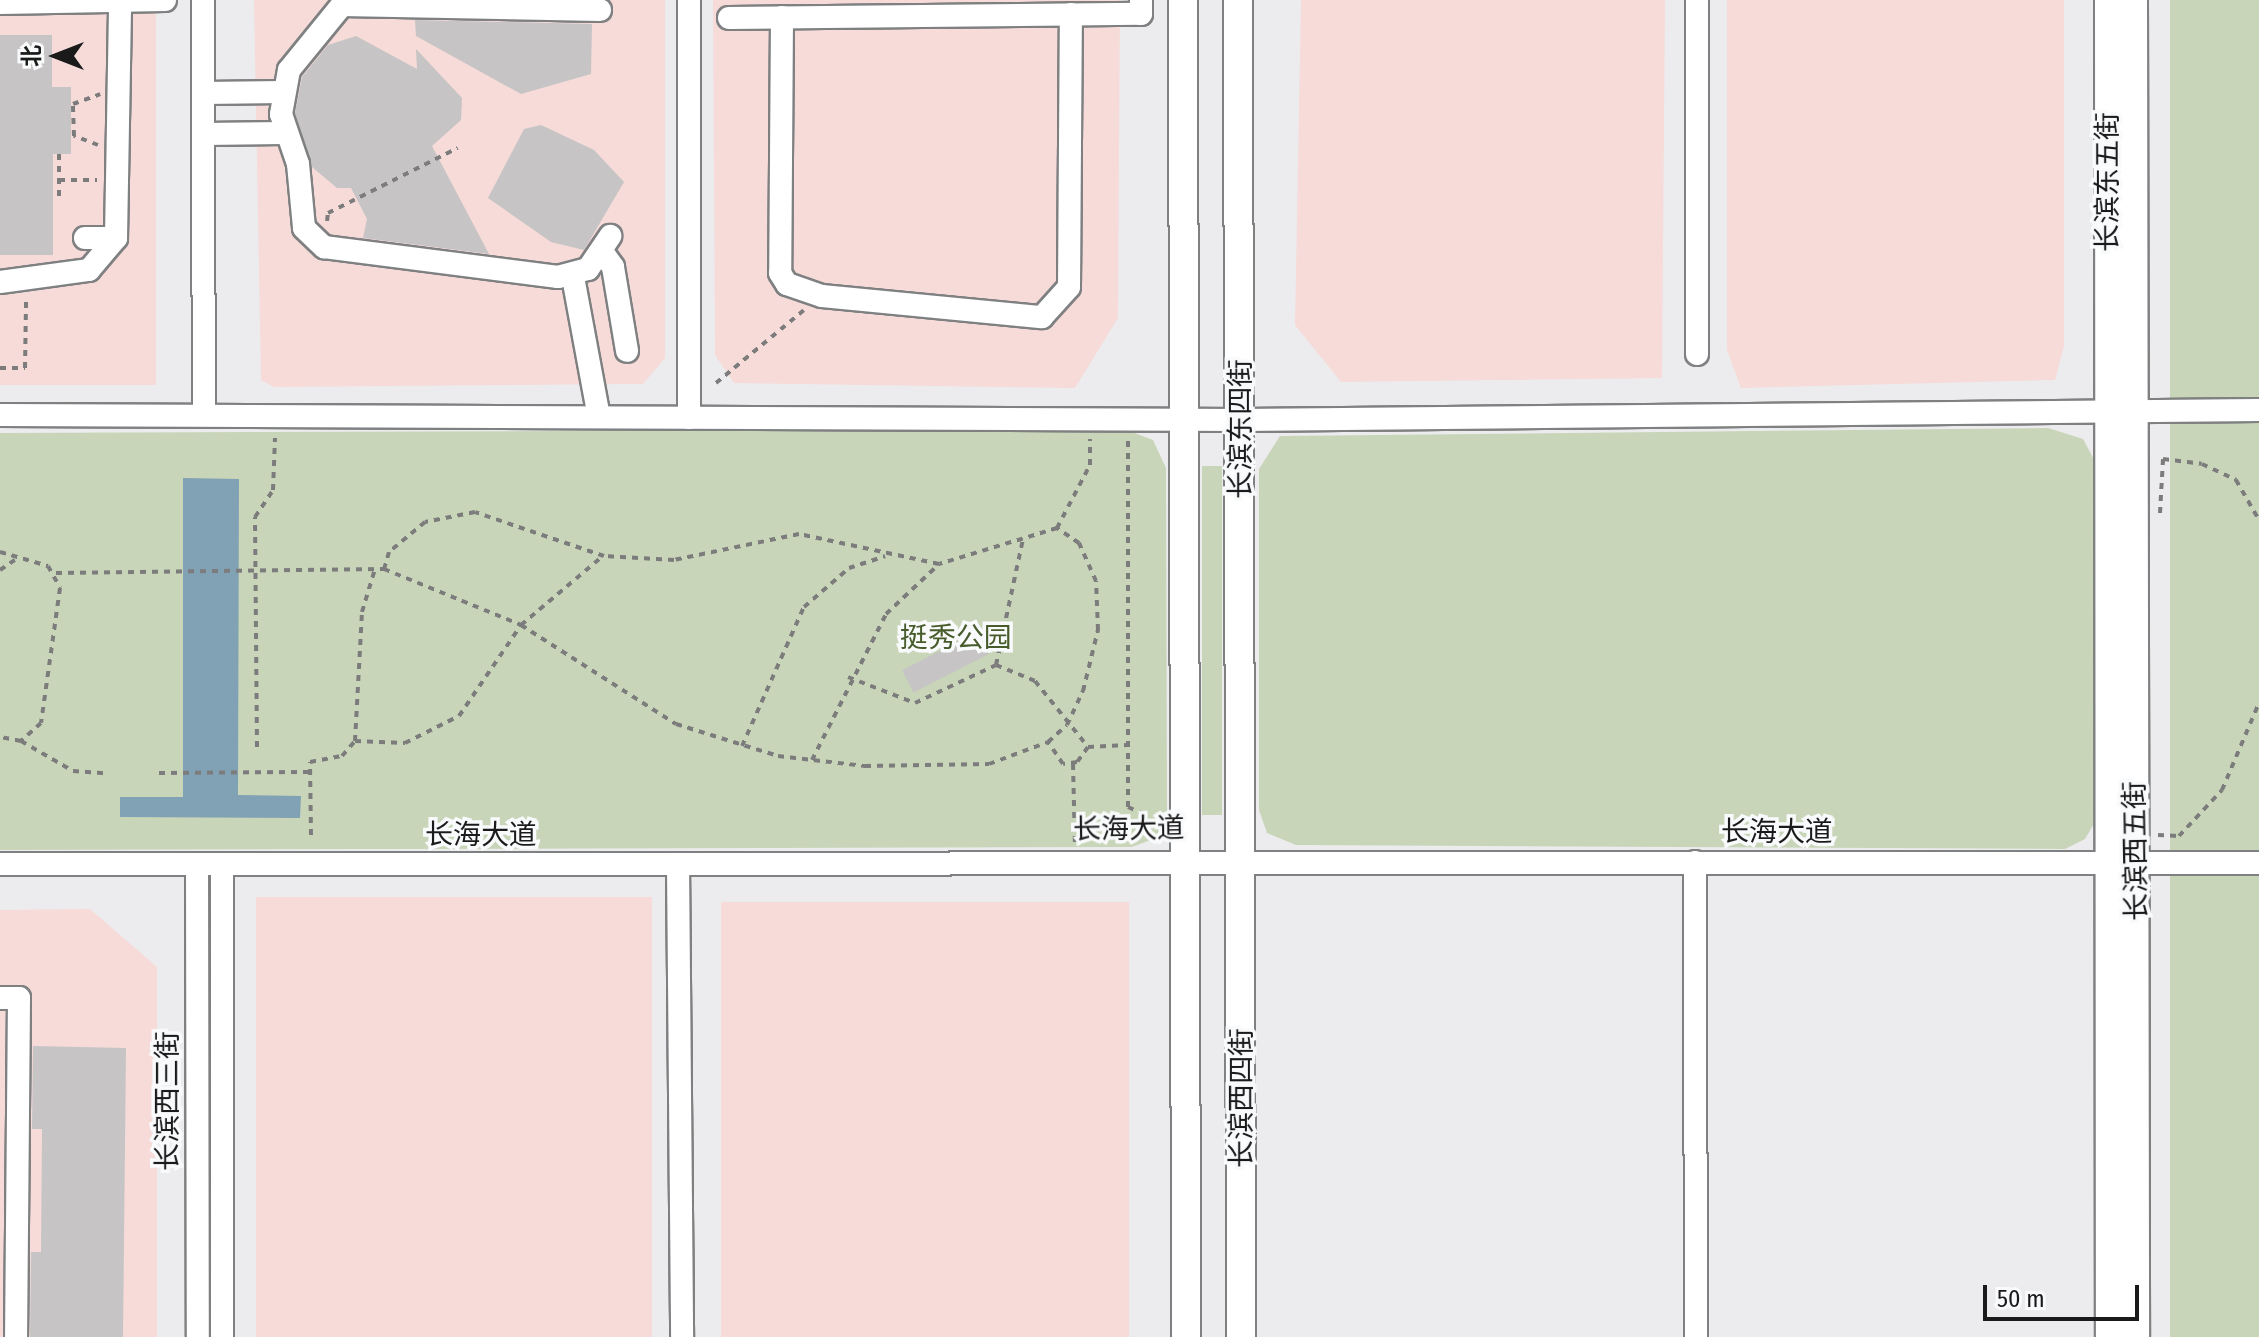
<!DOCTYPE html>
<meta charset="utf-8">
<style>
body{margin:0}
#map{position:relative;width:2259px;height:1337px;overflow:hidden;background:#ececee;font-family:"Fira Sans Condensed","Noto Sans SC",sans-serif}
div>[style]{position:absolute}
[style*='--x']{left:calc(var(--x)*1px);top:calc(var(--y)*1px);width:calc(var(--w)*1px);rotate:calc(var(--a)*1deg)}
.commercial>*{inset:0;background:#f6dbd9;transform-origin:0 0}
.green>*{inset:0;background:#c8d5b8;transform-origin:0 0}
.water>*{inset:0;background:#81a2b4}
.building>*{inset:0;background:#c6c4c4;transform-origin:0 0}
.path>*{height:4px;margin-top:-2px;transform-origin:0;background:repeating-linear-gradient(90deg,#7c7c7d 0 6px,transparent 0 12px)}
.roads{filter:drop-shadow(2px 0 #7f8081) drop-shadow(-2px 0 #7f8081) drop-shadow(0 2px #7f8081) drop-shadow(0 -2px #7f8081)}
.minor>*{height:22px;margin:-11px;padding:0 11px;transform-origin:11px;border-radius:11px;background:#fff}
.major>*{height:28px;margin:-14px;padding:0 14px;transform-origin:14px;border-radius:14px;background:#fff}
span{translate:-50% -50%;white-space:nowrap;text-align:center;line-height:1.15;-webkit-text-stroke:7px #f9fafb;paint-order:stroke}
.street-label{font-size:28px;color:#1a1a1b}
.park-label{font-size:28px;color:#475b2b}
.north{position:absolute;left:16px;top:16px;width:80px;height:80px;-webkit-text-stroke:6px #f9fafb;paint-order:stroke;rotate:270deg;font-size:22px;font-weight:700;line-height:32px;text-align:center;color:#1a1a1b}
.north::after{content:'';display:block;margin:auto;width:28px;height:36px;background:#1a1a1b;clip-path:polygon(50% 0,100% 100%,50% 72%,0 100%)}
.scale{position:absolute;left:1983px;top:1285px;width:156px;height:36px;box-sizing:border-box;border:4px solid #1a1a1b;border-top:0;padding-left:10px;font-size:24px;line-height:28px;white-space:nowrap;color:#1a1a1b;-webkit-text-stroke:6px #f9fafb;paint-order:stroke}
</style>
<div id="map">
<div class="commercial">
<i style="left:0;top:0;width:156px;height:385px"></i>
<i style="clip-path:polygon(254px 0,665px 0,665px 358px,643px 384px,274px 387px,261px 380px)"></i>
<i style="clip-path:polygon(713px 0,1120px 0,1118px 318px,1075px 388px,734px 383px,715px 355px)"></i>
<i style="clip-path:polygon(1301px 0,1665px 0,1662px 378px,1341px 382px,1295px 325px)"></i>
<i style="clip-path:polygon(1727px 0,2064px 0,2064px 346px,2055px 380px,1741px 388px,1727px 350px)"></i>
<i style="left:256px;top:897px;width:396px;height:440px"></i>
<i style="left:721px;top:902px;width:408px;height:435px"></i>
<i style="clip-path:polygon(90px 909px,157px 967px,157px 1337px,0 1337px,0 910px)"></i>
</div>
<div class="green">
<i style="left:2170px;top:0;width:89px;height:1337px"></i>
<i style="clip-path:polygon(2048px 428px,2083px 439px,2097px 465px,2098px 817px,2085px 839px,2065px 849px,1296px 845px,1267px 833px,1259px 810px,1259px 469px,1280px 436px)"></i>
<i style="clip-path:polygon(1124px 429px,1153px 440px,1166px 468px,1167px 813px,1156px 838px,1132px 847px,0 850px,0 433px)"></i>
<i style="left:1202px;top:466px;width:20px;height:349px"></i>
</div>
<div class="water">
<i style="clip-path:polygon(183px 478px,239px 479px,238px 795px,301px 796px,300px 818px,120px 817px,120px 797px,183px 797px)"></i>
</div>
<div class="building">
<i style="clip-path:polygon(415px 20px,592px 24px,591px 74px,521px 94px,416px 36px)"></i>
<i style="clip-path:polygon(0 35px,52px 35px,52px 87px,71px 87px,71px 154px,53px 154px,53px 255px,0 255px)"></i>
<i style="clip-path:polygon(356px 36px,417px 69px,416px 49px,462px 98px,461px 120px,432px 146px,489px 254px,363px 238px,367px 219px,351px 188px,337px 188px,312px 167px,295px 113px,302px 77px,328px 45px)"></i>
<i style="clip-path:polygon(541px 125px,594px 150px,624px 182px,584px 250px,551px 242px,488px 198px,524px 129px)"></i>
<i style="left:977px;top:632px;width:25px;height:84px;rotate:63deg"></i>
<i style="clip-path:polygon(33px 1046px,126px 1048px,123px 1337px,30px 1337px,31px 1252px,41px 1252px,42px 1129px,32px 1129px)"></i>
</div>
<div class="path">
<i style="--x:98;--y:145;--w:26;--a:-159"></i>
<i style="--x:74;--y:136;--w:32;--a:-92"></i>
<i style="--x:73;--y:104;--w:29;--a:-20"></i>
<i style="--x:59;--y:154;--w:44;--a:90"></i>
<i style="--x:59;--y:180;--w:38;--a:0"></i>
<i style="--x:327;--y:221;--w:8;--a:-83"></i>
<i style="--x:328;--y:213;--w:145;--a:-26.6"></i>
<i style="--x:0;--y:368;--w:25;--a:0"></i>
<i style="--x:25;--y:368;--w:67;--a:-89.1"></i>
<i style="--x:716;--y:383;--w:114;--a:-39.7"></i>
<i style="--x:1128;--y:441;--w:366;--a:90"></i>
<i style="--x:1128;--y:807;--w:20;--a:24"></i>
<i style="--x:2160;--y:513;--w:54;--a:-86.8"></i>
<i style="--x:2163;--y:459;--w:39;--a:7"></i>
<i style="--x:2202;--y:464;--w:38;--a:25"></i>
<i style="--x:2236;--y:480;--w:46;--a:60.1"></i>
<i style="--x:1057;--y:528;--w:71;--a:-62.4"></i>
<i style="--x:1090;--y:465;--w:26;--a:-90"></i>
<i style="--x:0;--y:552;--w:50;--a:16.3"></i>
<i style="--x:48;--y:566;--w:25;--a:61"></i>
<i style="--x:60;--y:588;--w:136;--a:98"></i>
<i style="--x:41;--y:723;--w:27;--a:138"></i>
<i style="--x:21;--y:741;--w:21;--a:-169"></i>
<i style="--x:0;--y:570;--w:18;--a:-34"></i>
<i style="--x:56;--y:573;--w:328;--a:-0.7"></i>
<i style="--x:384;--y:569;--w:148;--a:22.2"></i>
<i style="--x:521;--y:625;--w:184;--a:32.6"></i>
<i style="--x:676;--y:724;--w:107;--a:17.4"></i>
<i style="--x:778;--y:756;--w:88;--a:6.6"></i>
<i style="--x:865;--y:766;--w:124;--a:-0.9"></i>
<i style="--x:989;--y:764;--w:63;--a:-20.4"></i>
<i style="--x:1048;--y:742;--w:25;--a:-42"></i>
<i style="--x:1067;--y:725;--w:38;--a:-65"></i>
<i style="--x:1083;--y:691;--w:63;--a:-76.2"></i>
<i style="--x:1098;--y:630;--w:49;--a:-92.3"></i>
<i style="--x:1096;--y:581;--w:42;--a:-114.1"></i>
<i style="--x:1079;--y:543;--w:27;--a:-146"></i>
<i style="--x:1057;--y:528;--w:123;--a:163"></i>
<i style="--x:939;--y:564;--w:143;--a:-167.9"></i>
<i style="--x:799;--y:534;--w:128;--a:168.3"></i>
<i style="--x:674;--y:560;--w:70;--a:-176.7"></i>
<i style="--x:604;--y:556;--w:136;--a:-161.2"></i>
<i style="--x:475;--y:512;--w:51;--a:168.7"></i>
<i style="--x:425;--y:522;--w:47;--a:140.2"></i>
<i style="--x:389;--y:552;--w:18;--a:106"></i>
<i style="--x:996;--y:665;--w:42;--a:22.3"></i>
<i style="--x:1035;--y:681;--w:85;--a:51.2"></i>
<i style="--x:1088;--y:747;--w:19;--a:126"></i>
<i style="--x:1077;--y:762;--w:14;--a:172"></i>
<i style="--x:1063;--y:764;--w:27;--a:-124"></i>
<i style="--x:848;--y:677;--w:72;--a:21.2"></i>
<i style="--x:915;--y:703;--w:89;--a:-25.1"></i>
<i style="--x:996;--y:665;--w:129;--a:-77.9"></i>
<i style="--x:21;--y:741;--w:60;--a:30"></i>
<i style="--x:73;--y:771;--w:32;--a:4"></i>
<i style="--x:355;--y:741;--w:50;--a:2.3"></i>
<i style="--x:405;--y:743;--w:60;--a:-26.6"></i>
<i style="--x:459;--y:716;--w:110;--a:-55.7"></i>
<i style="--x:521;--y:625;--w:107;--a:-40.1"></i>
<i style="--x:742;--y:746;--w:152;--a:-66"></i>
<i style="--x:804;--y:607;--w:60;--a:-40.9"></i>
<i style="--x:849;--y:568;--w:38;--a:-18"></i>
<i style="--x:257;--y:747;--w:230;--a:-90.5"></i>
<i style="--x:255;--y:517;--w:32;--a:-56"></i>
<i style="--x:273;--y:490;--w:52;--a:-87.8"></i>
<i style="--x:1088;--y:747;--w:39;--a:-3"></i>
<i style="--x:812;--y:760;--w:164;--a:-63.1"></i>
<i style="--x:886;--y:614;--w:73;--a:-43.3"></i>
<i style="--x:1073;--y:764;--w:81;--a:88.6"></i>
<i style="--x:159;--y:773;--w:151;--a:-0.4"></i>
<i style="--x:311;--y:835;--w:73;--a:-90.8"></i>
<i style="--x:310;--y:762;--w:33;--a:-11"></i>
<i style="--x:342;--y:756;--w:20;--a:-49"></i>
<i style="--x:355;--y:741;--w:129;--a:-86.9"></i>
<i style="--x:362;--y:612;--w:45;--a:-73.2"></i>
<i style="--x:2158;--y:835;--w:21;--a:3"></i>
<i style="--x:2179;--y:836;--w:63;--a:-46.9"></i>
<i style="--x:2222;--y:790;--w:95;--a:-67"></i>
</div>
<div class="roads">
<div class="minor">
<i style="--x:203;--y:0;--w:415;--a:89.9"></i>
<i style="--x:689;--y:0;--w:418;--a:90"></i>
<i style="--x:1697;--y:0;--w:354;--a:90"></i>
<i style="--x:0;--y:3;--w:165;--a:-1"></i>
<i style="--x:600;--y:10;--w:258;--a:-178.9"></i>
<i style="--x:342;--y:5;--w:84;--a:129.2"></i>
<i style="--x:289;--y:70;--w:45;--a:100.3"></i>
<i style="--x:281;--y:114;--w:53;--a:71.2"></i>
<i style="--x:298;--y:164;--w:64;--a:84.6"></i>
<i style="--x:304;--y:228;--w:28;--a:44"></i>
<i style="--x:324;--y:247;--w:236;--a:7.3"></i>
<i style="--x:558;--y:277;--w:31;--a:-15"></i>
<i style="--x:588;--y:269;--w:40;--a:-56"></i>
<i style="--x:782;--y:17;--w:256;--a:90.4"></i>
<i style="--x:780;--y:273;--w:13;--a:58"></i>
<i style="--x:787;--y:284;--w:37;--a:19"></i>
<i style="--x:822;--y:296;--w:221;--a:5.5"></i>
<i style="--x:1042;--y:317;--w:40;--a:-48"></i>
<i style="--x:1069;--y:287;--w:273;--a:-89.6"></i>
<i style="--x:729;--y:18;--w:412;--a:-0.6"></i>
<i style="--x:1141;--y:14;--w:14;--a:-90"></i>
<i style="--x:203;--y:93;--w:80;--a:-0.7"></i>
<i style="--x:203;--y:134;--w:80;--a:-0.7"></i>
<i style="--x:85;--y:238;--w:31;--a:0"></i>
<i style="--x:603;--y:253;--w:17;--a:54"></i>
<i style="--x:613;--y:267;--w:85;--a:80.5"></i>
<i style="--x:573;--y:277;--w:142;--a:79.5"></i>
<i style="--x:0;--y:282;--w:90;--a:-7.7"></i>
<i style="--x:89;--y:270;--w:42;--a:-49.8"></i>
<i style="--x:116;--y:238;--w:235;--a:-89"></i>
<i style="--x:0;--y:415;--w:1241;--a:0.23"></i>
<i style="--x:1241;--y:420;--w:1018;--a:-0.56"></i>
<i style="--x:1695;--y:862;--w:475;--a:89.9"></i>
<i style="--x:0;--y:864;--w:2259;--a:-0.03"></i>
<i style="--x:678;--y:864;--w:473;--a:89.5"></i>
<i style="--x:197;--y:866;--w:471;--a:89.9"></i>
<i style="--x:222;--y:866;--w:471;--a:90"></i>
<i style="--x:0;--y:998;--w:19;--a:0"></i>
<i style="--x:19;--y:998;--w:339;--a:90.5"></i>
</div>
<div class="major">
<i style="--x:1183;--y:0;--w:1337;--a:89.87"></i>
<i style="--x:1238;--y:0;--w:1337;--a:89.87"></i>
<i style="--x:2109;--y:0;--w:1337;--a:89.96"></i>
<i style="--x:2133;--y:0;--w:1337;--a:89.91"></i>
</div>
</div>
<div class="street-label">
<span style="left:2108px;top:182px;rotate:-90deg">长滨东五街</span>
<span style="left:1241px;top:429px;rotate:-90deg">长滨东四街</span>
<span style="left:1129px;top:829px;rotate:-1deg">长海大道</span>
<span style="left:1777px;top:832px">长海大道</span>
<span style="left:481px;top:835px">长海大道</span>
<span style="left:2136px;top:851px;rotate:-91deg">长滨西五街</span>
<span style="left:1242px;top:1098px;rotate:-90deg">长滨西四街</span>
<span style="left:168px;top:1101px;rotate:-90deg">长滨西三街</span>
</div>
<div class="park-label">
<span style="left:956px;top:638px">挺秀公园</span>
</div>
<div class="north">北</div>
<div class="scale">50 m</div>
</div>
